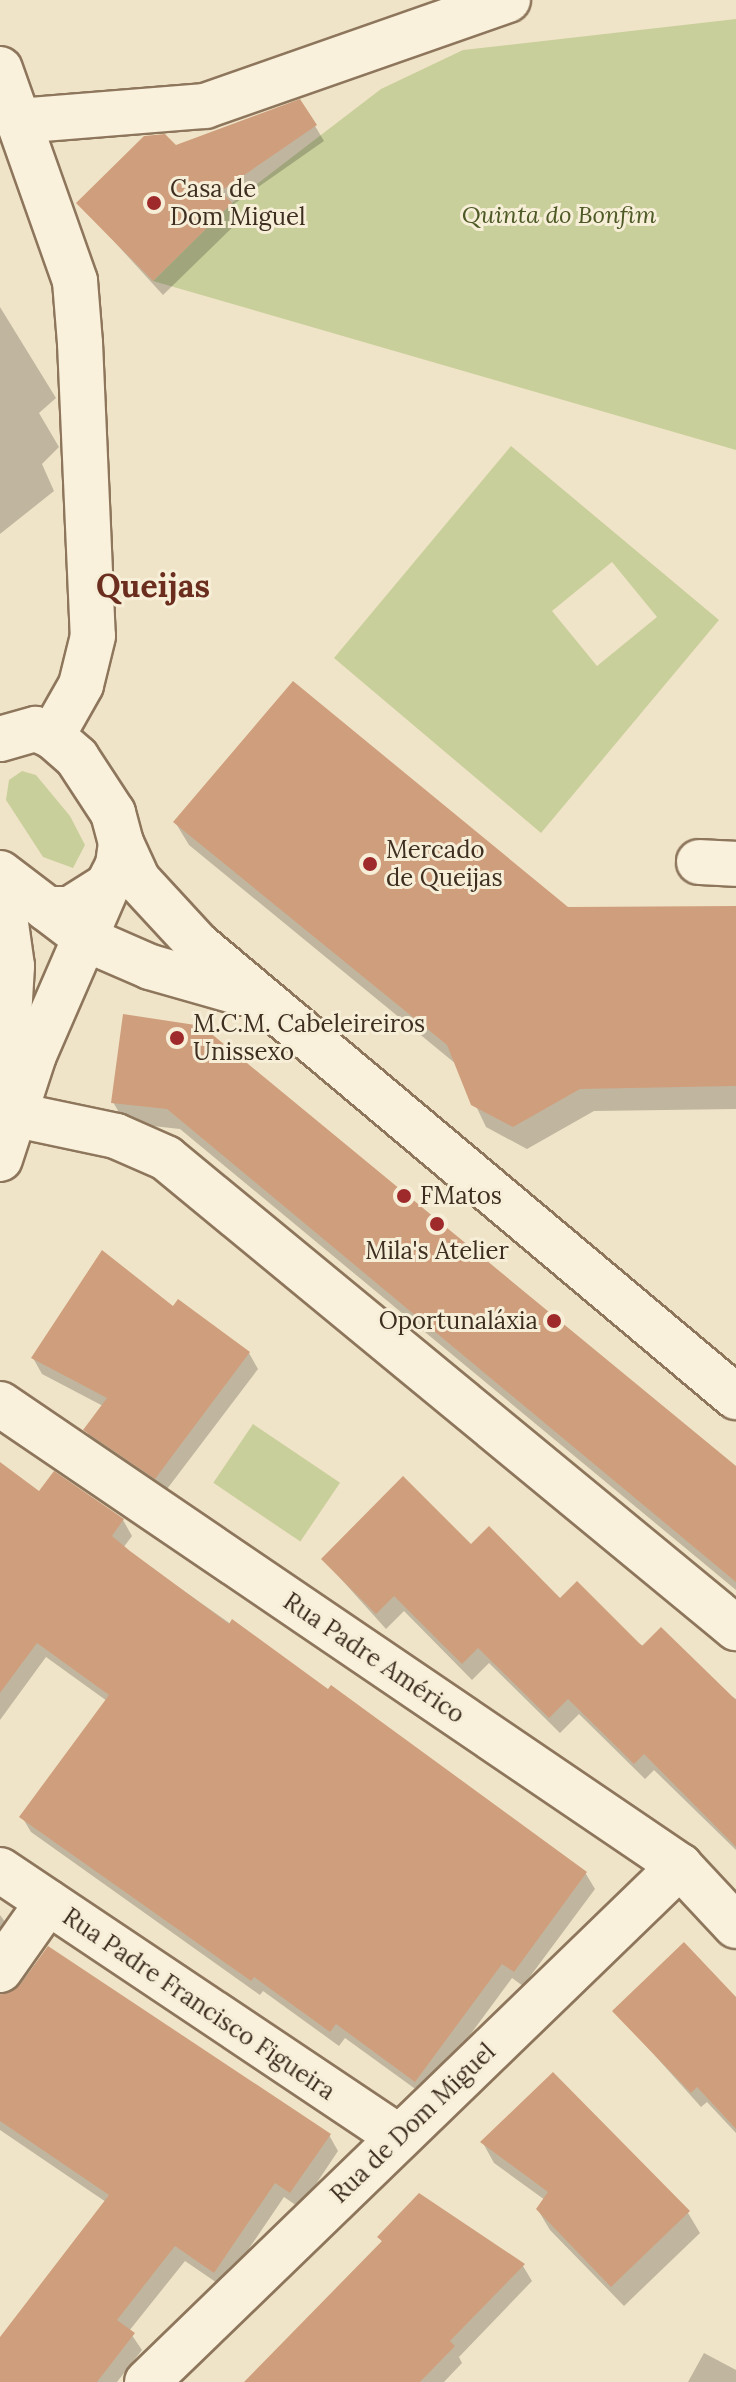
<!DOCTYPE html>
<meta charset="utf-8">
<style>
body{margin:0}
#map{position:relative;width:736px;height:2382px;overflow:hidden;background:#f0e4c8;font-family:Lora,serif}
div>[style]{position:absolute}
[style*='--x']{left:calc(var(--x)*1px);top:calc(var(--y)*1px);width:calc(var(--w)*1px);rotate:calc(var(--a)*1deg)}
.green>*{inset:0;background:#c9cf9b;transform-origin:0 0}
.shadow>*{inset:0;background:#0003}
.building>*{inset:0;background:#cf9f7d}
.roads{filter:drop-shadow(2px 0 #8d765c) drop-shadow(-2px 0 #8d765c) drop-shadow(0 2px #8d765c) drop-shadow(0 -2px #8d765c)}
.minor>*{height:44px;margin:-22px;padding:0 22px;transform-origin:22px;border-radius:22px;background:#faf1dc}
.dots>*{width:22px;height:22px;translate:-50% -50%;box-sizing:border-box;border:4px solid #f7eed8;border-radius:50%}
span{translate:-50% -50%;white-space:nowrap;text-align:center;line-height:1.15;-webkit-text-stroke:6px #f7eed8;paint-order:stroke}
.poi-label{font-size:24px;color:#3d2e20}
.left{translate:0 -50%;text-align:left}
.right{translate:-100% -50%;text-align:right}
.park-label{font-size:24px;color:#4d5a26;font-style:italic}
.street-label{font-size:24px;color:#3d2e20}
.district-label{font-size:32px;color:#6b2e1e;font-weight:700}
</style>
<div id="map">
<div class="green">
<i style="clip-path:polygon(736px 19px,736px 450px,153px 281px,232px 203px,381px 89px,463px 50px)"></i>
<i style="clip-path:polygon(evenodd,511px 446px,719px 620px,541px 833px,334px 658px,511px 446px,612px 562px,657px 617px,597px 666px,552px 611px,612px 562px)"></i>
<i style="clip-path:polygon(22px 771px,36px 775px,70px 816px,85px 845px,73px 868px,43px 857px,6px 800px,9px 780px)"></i>
<i style="left:253px;top:1424px;width:105px;height:71px;rotate:34deg"></i>
</div>
<div class="shadow">
<i style="clip-path:polygon(315px 126px,324px 141px,231px 206px,240px 220px,163px 295px,79px 203px,175px 148px)"></i>
<i style="clip-path:polygon(0 307px,56px 398px,39px 413px,59px 447px,42px 464px,54px 491px,0 534px)"></i>
<i style="clip-path:polygon(175px 822px,568px 909px,736px 908px,736px 1109px,594px 1111px,527px 1149px,486px 1127px,456px 1064px,189px 845px)"></i>
<i style="clip-path:polygon(125px 1016px,736px 1469px,736px 1590px,180px 1129px,125px 1123px,113px 1102px)"></i>
<i style="clip-path:polygon(249px 1353px,258px 1369px,164px 1493px,95px 1446px,86px 1430px,103px 1406px,42px 1374px,33px 1358px)"></i>
<i style="clip-path:polygon(0 1465px,40px 1494px,123px 1520px,132px 1536px,123px 1548px,586px 1874px,595px 1889px,523px 1986px,512px 1978px,425px 2096px,345px 2038px,339px 2046px,263px 1991px,260px 1995px,31px 1832px,22px 1817px,107px 1701px,46px 1657px,0 1720px)"></i>
<i style="clip-path:polygon(471px 1547px,736px 1699px,736px 1850px,654px 1770px,645px 1779px,579px 1714px,560px 1733px,489px 1663px,472px 1680px,404px 1611px,386px 1629px,323px 1559px)"></i>
<i style="clip-path:polygon(0 1915px,14px 1934px,0 1957px)"></i>
<i style="clip-path:polygon(48px 1948px,329px 2135px,338px 2151px,300px 2208px,284px 2197px,223px 2287px,185px 2261px,129px 2331px,142px 2350px,117px 2382px,0 2382px,0 2340px,106px 2202px,0 2130px,0 1994px,12px 1994px)"></i>
<i style="clip-path:polygon(736px 1999px,736px 2133px,707px 2102px,701px 2107px,615px 2011px)"></i>
<i style="clip-path:polygon(483px 2143px,688px 2213px,700px 2233px,624px 2306px,550px 2230px,538px 2210px,545px 2200px,494px 2163px)"></i>
<i style="clip-path:polygon(379px 2237px,523px 2266px,532px 2281px,459px 2357px,462px 2363px,444px 2382px,246px 2382px,383px 2243px)"></i>
<i style="clip-path:polygon(704px 2353px,736px 2370px,736px 2382px,688px 2382px)"></i>
</div>
<div class="building">
<i style="clip-path:polygon(300px 99px,317px 125px,221px 191px,232px 203px,153px 281px,76px 203px,144px 136px,165px 134px,176px 145px)"></i>
<i style="clip-path:polygon(293px 681px,568px 907px,736px 906px,736px 1086px,580px 1089px,513px 1127px,471px 1105px,447px 1045px,173px 822px)"></i>
<i style="clip-path:polygon(123px 1014px,202px 1026px,736px 1466px,736px 1582px,167px 1109px,111px 1103px)"></i>
<i style="clip-path:polygon(102px 1250px,173px 1306px,178px 1299px,250px 1352px,155px 1479px,83px 1430px,107px 1398px,31px 1358px)"></i>
<i style="clip-path:polygon(0 1462px,39px 1491px,54px 1471px,124px 1519px,112px 1536px,130px 1551px,229px 1624px,232px 1619px,328px 1689px,331px 1685px,587px 1872px,514px 1972px,502px 1964px,415px 2082px,336px 2024px,330px 2032px,254px 1977px,251px 1981px,19px 1817px,109px 1695px,37px 1643px,0 1693px)"></i>
<i style="clip-path:polygon(403px 1476px,471px 1544px,489px 1526px,560px 1598px,577px 1581px,642px 1646px,661px 1627px,736px 1700px,736px 1847px,644px 1754px,634px 1764px,568px 1699px,549px 1718px,478px 1648px,462px 1664px,394px 1596px,376px 1614px,321px 1559px)"></i>
<i style="clip-path:polygon(684px 1942px,736px 1997px,736px 2129px,697px 2087px,691px 2093px,612px 2011px)"></i>
<i style="clip-path:polygon(48px 1946px,331px 2134px,290px 2193px,275px 2183px,214px 2273px,175px 2246px,117px 2320px,135px 2333px,97px 2382px,0 2382px,0 2337px,109px 2195px,0 2121px,0 1995px,20px 1985px)"></i>
<i style="clip-path:polygon(553px 2072px,690px 2211px,611px 2287px,536px 2209px,548px 2192px,480px 2142px)"></i>
<i style="clip-path:polygon(419px 2193px,525px 2264px,450px 2341px,455px 2346px,420px 2382px,244px 2382px,382px 2241px,377px 2237px)"></i>
</div>
<div class="roads">
<div class="minor">
<i style="--x:0;--y:69;--w:225;--a:70.5"></i>
<i style="--x:75;--y:281;--w:62;--a:85.4"></i>
<i style="--x:80;--y:343;--w:293;--a:87.5"></i>
<i style="--x:93;--y:636;--w:50;--a:103.8"></i>
<i style="--x:81;--y:685;--w:59;--a:119.6"></i>
<i style="--x:18;--y:121;--w:188;--a:-4.6"></i>
<i style="--x:205;--y:106;--w:321;--a:-19.3"></i>
<i style="--x:0;--y:739;--w:37;--a:-16"></i>
<i style="--x:36;--y:729;--w:17;--a:24"></i>
<i style="--x:52;--y:736;--w:33;--a:41"></i>
<i style="--x:77;--y:758;--w:66;--a:56.8"></i>
<i style="--x:113;--y:813;--w:31;--a:75"></i>
<i style="--x:121;--y:843;--w:22;--a:98"></i>
<i style="--x:118;--y:865;--w:22;--a:117"></i>
<i style="--x:108;--y:885;--w:45;--a:147.7"></i>
<i style="--x:70;--y:909;--w:23;--a:180"></i>
<i style="--x:121;--y:843;--w:41;--a:65.3"></i>
<i style="--x:138;--y:880;--w:88;--a:47.3"></i>
<i style="--x:198;--y:945;--w:703;--a:40.04"></i>
<i style="--x:699;--y:862;--w:37;--a:3"></i>
<i style="--x:0;--y:873;--w:111;--a:37.3"></i>
<i style="--x:88;--y:940;--w:68;--a:23.5"></i>
<i style="--x:150;--y:967;--w:95;--a:15.9"></i>
<i style="--x:0;--y:881;--w:86;--a:82"></i>
<i style="--x:12;--y:966;--w:83;--a:93.4"></i>
<i style="--x:7;--y:1049;--w:49;--a:86.5"></i>
<i style="--x:12;--y:1114;--w:106;--a:11.9"></i>
<i style="--x:116;--y:1136;--w:55;--a:23.7"></i>
<i style="--x:166;--y:1158;--w:739;--a:39.51"></i>
<i style="--x:0;--y:1159;--w:109;--a:-71.9"></i>
<i style="--x:34;--y:1055;--w:185;--a:-66.5"></i>
<i style="--x:0;--y:1404;--w:822;--a:34.19"></i>
<i style="--x:680;--y:1866;--w:82;--a:47"></i>
<i style="--x:0;--y:1870;--w:480;--a:33.8"></i>
<i style="--x:0;--y:1970;--w:83;--a:-54.8"></i>
<i style="--x:147;--y:2382;--w:742;--a:-44.07"></i>
</div>
</div>
<div class="dots">
<i style="left:154px;top:203px;background:#9e2a2b"></i>
<i style="left:370px;top:864px;background:#9e2a2b"></i>
<i style="left:177px;top:1038px;background:#9e2a2b"></i>
<i style="left:404px;top:1196px;background:#9e2a2b"></i>
<i style="left:437px;top:1224px;background:#9e2a2b"></i>
<i style="left:554px;top:1321px;background:#9e2a2b"></i>
</div>
<div class="poi-label">
<span class="left" style="left:170px;top:203px">Casa de<br>Dom Miguel</span>
<span class="left" style="left:386px;top:864px">Mercado<br>de Queijas</span>
<span class="left" style="left:193px;top:1038px">M.C.M. Cabeleireiros<br>Unissexo</span>
<span class="left" style="left:420px;top:1196px">FMatos</span>
<span style="left:437px;top:1251px">Mila's Atelier</span>
<span class="right" style="left:538px;top:1321px">Oportunaláxia</span>
</div>
<div class="park-label">
<span style="left:559px;top:215px">Quinta do Bonfim</span>
</div>
<div class="street-label">
<span style="left:374px;top:1658px;rotate:34deg">Rua Padre Américo</span>
<span style="left:199px;top:2004px;rotate:34deg">Rua Padre Francisco Figueira</span>
<span style="left:413px;top:2123px;rotate:-44deg">Rua de Dom Miguel</span>
</div>
<div class="district-label">
<span style="left:153px;top:586px">Queijas</span>
</div>
</div>
